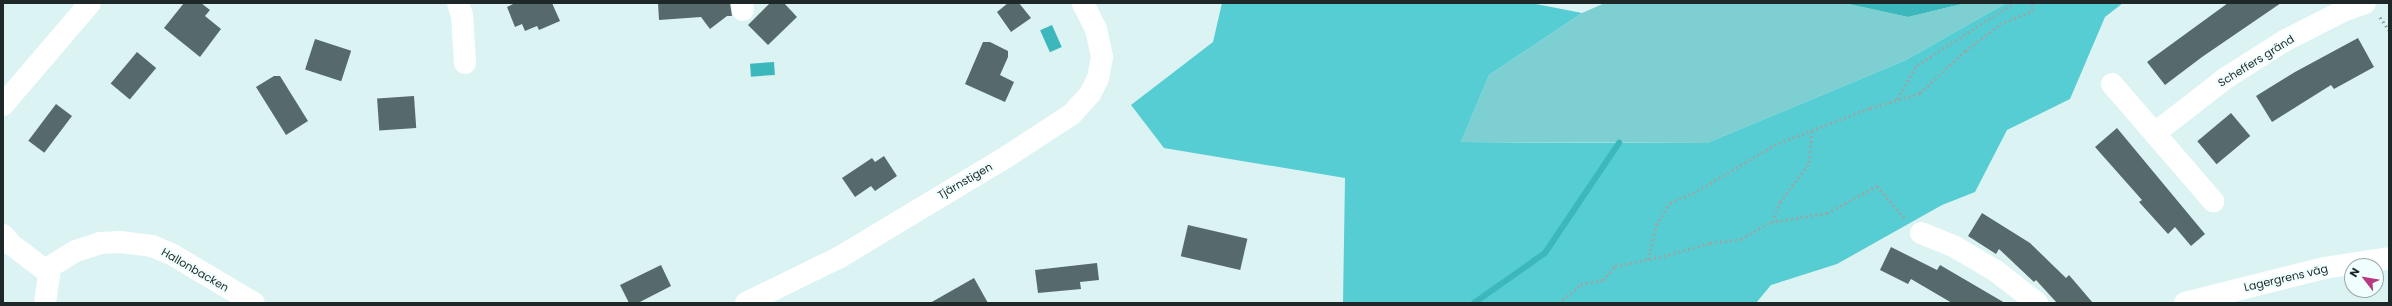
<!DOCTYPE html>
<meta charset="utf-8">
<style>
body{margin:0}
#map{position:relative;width:2392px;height:306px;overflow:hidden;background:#dbf3f3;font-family:Poppins,sans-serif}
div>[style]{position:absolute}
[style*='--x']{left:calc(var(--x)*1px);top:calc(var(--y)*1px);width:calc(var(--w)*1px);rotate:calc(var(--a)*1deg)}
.green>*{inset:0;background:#7ecfd2}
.forest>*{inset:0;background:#56cdd2}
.water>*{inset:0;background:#3cb8bd;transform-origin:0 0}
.stream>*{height:6px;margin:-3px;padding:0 3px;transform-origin:3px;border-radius:3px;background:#3cb8bd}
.building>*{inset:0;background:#566a6b;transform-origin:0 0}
.path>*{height:2.5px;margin-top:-1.25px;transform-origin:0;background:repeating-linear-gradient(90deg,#96a9a9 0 2px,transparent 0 5px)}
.minor>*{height:22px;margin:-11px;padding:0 11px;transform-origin:11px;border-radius:11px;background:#fff}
span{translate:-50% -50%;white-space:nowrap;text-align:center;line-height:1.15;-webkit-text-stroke:4px #f0fefe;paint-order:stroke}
.street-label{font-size:11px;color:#1f2828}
.frame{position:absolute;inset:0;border:4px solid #1f2828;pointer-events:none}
.north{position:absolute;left:2344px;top:258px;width:40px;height:40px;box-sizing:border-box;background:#f0fefe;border:1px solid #9ca8a8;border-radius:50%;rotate:301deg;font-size:11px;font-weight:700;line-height:16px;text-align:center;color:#1f2828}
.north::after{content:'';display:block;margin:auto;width:14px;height:18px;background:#b93882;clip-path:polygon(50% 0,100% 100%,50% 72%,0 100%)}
</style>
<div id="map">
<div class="green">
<i style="clip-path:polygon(1605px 3px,1844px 3px,1908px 17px,1966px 3px,2006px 3px,1906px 60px,1707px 143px,1461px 142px,1489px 75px,1582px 13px)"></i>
</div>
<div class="forest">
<i style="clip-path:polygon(1222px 3px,1531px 3px,1582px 13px,1489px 75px,1461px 142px,1619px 143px,1707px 143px,1906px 60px,2006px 3px,2123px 3px,2105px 17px,2070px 99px,2007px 130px,1975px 192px,1942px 205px,1837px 264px,1771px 285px,1756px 303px,1343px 303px,1345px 178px,1164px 148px,1131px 105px,1213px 42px)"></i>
</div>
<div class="water">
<i style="clip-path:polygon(1844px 3px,1966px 3px,1908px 17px)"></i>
<i style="left:1052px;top:25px;width:24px;height:13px;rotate:66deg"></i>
<i style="left:774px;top:62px;width:13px;height:24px;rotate:86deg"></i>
</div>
<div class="stream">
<i style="--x:1474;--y:303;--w:87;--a:-35.2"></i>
<i style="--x:1545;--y:253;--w:133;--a:-56.1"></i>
</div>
<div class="building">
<i style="clip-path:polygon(184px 3px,201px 3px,210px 10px,205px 16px,221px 29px,200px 57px,164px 28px)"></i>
<i style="clip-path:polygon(515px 3px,552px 3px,560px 21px,539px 30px,537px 26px,525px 31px,522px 24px,515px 27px,507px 7px)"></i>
<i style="clip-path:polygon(658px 3px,730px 3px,732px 16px,727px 16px,710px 29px,701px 17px,659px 20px)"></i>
<i style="clip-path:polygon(770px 3px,784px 3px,797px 17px,768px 45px,748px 25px)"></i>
<i style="clip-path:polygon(1008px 3px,1019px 3px,1031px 18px,1011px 32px,997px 12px)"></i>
<i style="clip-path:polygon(2228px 3px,2281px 3px,2202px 57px,2165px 85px,2147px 62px)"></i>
<i style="clip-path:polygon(2358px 38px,2374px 67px,2334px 89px,2331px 85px,2272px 122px,2256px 96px,2295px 72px)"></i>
<i style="left:315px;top:39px;width:38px;height:32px;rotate:18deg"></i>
<i style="clip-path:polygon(983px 42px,990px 42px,1008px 51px,1008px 57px,1000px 75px,1014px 82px,1005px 102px,965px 84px)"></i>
<i style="left:137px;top:52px;width:25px;height:41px;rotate:40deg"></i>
<i style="clip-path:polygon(274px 76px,280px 76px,308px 121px,286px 135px,256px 87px)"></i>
<i style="left:414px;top:96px;width:32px;height:37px;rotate:86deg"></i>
<i style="left:56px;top:104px;width:20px;height:46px;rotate:37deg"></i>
<i style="left:2231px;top:113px;width:30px;height:44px;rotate:50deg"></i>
<i style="clip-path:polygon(2117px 128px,2205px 234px,2191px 246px,2175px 227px,2168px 234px,2139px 202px,2142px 200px,2095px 147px)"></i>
<i style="clip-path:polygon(884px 156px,897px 176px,875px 191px,871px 186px,855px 197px,842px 178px,872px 158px,875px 162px)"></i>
<i style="clip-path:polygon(1982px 213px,2030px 243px,2066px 278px,2069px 275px,2093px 303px,2057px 303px,2036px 280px,2034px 282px,1999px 249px,1996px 254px,1968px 236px)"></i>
<i style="left:1188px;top:225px;width:61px;height:32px;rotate:13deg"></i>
<i style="clip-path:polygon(1891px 247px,1937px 270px,1940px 265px,2005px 303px,1952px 303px,1911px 279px,1908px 284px,1880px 270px)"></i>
<i style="clip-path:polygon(1097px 263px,1099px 280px,1080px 282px,1081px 289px,1038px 293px,1035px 270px)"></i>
<i style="clip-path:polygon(661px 265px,671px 286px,638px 303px,629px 303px,620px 285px)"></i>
<i style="clip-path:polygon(974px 278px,988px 303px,930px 303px)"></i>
</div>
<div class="path">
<i style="--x:2380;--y:17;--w:16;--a:55"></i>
<i style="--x:1897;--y:99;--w:39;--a:-60"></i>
<i style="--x:1917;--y:65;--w:115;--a:-32.6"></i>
<i style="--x:1772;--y:222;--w:22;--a:-68"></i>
<i style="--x:1780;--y:202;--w:49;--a:-53.4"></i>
<i style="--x:1809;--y:163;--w:33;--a:-85"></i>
<i style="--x:1648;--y:260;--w:36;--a:-77"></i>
<i style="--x:1656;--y:225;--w:26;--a:-58"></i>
<i style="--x:1670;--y:203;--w:30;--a:-24"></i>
<i style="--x:1697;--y:191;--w:90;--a:-30.9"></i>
<i style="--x:1774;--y:145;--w:103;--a:-21.1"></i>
<i style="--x:1870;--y:108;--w:52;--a:-16.7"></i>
<i style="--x:1920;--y:93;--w:62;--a:-43"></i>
<i style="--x:1965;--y:51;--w:44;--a:-37.6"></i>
<i style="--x:2000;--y:24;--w:35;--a:-22"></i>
<i style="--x:2032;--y:11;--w:8;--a:-90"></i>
<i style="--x:1559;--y:303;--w:29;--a:-41"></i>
<i style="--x:1581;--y:284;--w:22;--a:-10"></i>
<i style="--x:1603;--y:280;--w:18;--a:-49"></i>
<i style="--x:1615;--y:266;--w:50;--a:-11.5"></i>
<i style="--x:1664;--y:256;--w:48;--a:-15.8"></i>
<i style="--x:1710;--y:243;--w:31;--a:-7"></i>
<i style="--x:1741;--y:239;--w:34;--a:-30"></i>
<i style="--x:1771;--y:222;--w:57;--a:-9.1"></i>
<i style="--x:1827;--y:213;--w:57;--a:-28.4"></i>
<i style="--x:1877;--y:186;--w:44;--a:48.7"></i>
</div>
<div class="minor">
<i style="--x:458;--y:3;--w:13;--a:72"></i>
<i style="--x:462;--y:15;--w:48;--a:86.4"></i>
<i style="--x:742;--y:3;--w:7;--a:82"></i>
<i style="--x:2112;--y:84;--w:155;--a:49.2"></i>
<i style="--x:3;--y:105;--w:134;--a:-49.5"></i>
<i style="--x:2155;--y:133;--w:90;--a:-37.8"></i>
<i style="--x:2226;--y:78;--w:69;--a:-32.5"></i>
<i style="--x:2284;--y:41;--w:68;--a:-26.9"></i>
<i style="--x:2345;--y:10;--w:21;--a:-19"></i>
<i style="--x:1921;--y:233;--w:37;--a:22"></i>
<i style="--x:1955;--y:247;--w:48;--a:30.3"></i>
<i style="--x:1996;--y:271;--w:52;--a:38"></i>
<i style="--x:3;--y:235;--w:13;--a:48"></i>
<i style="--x:12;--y:245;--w:41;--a:37.1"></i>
<i style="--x:45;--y:270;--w:36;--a:-32"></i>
<i style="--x:76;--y:251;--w:25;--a:-18"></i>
<i style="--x:100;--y:243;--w:20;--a:-3"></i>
<i style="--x:120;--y:242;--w:32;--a:7"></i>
<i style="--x:152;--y:246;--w:23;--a:23"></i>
<i style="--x:173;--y:255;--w:94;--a:30.7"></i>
<i style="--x:45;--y:303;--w:28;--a:-82"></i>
<i style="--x:49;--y:275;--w:6;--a:-129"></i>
<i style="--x:746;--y:303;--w:105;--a:-26.1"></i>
<i style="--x:840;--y:257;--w:187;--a:-31"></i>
<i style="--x:1000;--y:161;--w:86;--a:-33.1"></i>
<i style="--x:1072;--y:114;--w:27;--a:-48"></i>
<i style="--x:1090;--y:94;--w:18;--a:-63"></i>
<i style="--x:1098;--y:78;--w:21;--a:-79"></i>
<i style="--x:1102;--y:57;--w:29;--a:-102"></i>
<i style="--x:1096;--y:29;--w:29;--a:-117"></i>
<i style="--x:2185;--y:303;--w:143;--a:-14.1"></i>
<i style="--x:2324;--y:268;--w:66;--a:-8.7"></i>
</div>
<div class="street-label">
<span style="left:2256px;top:61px;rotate:-32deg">Scheffers gränd</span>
<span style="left:965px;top:181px;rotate:-30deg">Tjärnstigen</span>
<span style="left:195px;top:270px;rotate:30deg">Hallonbacken</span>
<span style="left:2286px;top:278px;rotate:-13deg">Lagergrens väg</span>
</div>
<div class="frame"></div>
<div class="north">N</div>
</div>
